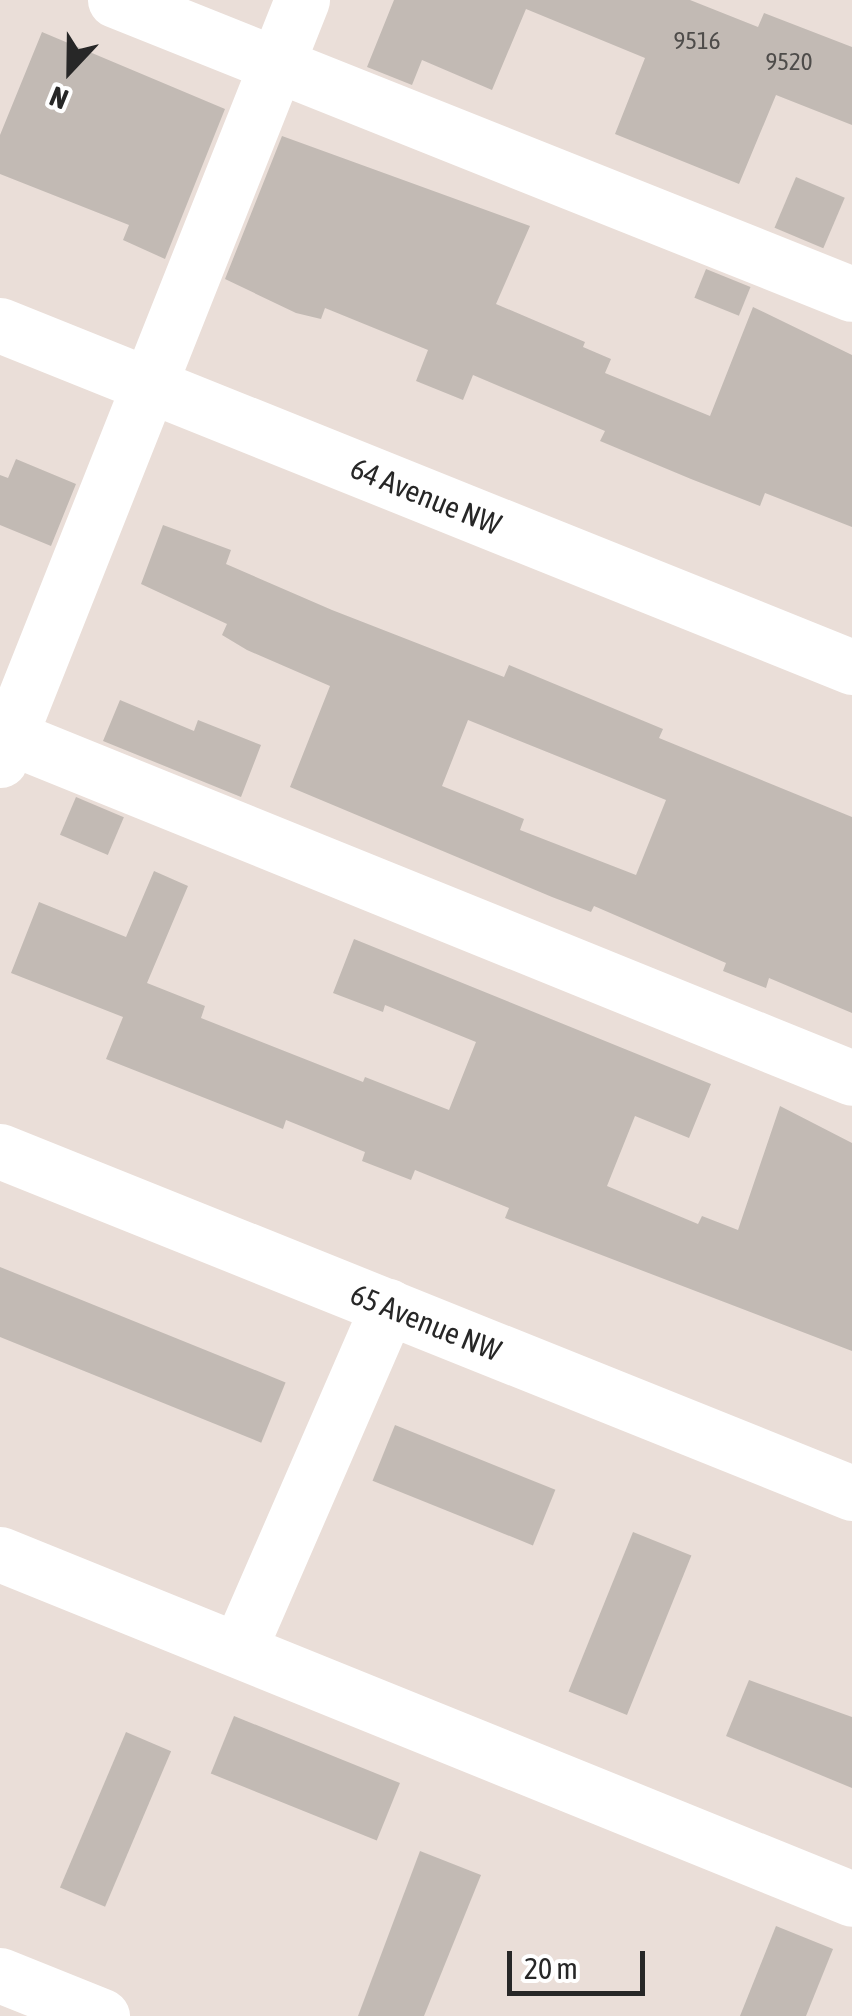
<!DOCTYPE html>
<style>
body{margin:0}
#map{position:relative;width:852px;height:2016px;overflow:hidden;background:#eaded8;font-family:"Asap Condensed",sans-serif}
div>[style]{position:absolute}
[style*='--x']{left:calc(var(--x)*1px);top:calc(var(--y)*1px);width:calc(var(--w)*1px);rotate:calc(var(--a)*1deg)}
.building>*{inset:0;background:#c2bab4;transform-origin:0 0}
.minor>*{height:55px;margin:-27.5px;padding:0 27.5px;transform-origin:27.5px;border-radius:27.5px;background:#fff}
span{translate:-50% -50%;white-space:nowrap;text-align:center;line-height:1.15;-webkit-text-stroke:8px #fff;paint-order:stroke}
.number-label{font-size:25px;color:#4e4c4a}
.number-label span{-webkit-text-stroke-width:0}
.street-label{font-size:30px;color:#272727}
.north{position:absolute;left:20px;top:20px;width:100px;height:100px;-webkit-text-stroke:8px #fff;paint-order:stroke;rotate:202deg;font-size:28px;font-weight:700;line-height:40px;text-align:center;color:#272727}
.north::after{content:'';display:block;margin:auto;width:35px;height:45px;background:#272727;clip-path:polygon(50% 0,100% 100%,50% 72%,0 100%)}
.scale{position:absolute;left:507px;top:1951px;width:138px;height:45px;box-sizing:border-box;border:5px solid #272727;border-top:0;padding-left:12px;font-size:30px;line-height:35px;white-space:nowrap;color:#272727;-webkit-text-stroke:8px #fff;paint-order:stroke}
</style>
<div id="map">
<div class="building">
<i style="clip-path:polygon(394px 0,690px 0,758px 27px,764px 13px,852px 47px,852px 125px,776px 95px,739px 184px,615px 134px,645px 58px,526px 9px,492px 90px,422px 60px,412px 85px,367px 67px)"></i>
<i style="clip-path:polygon(42px 32px,225px 109px,165px 259px,123px 240px,129px 225px,0 174px,0 135px)"></i>
<i style="clip-path:polygon(282px 136px,530px 226px,496px 304px,585px 342px,583px 347px,611px 359px,605px 373px,710px 416px,753px 307px,852px 355px,852px 527px,765px 493px,760px 506px,691px 479px,600px 441px,605px 431px,473px 375px,463px 400px,416px 381px,428px 350px,325px 308px,321px 319px,296px 313px,225px 279px)"></i>
<i style="left:796px;top:177px;width:53px;height:55px;rotate:23deg"></i>
<i style="left:706px;top:269px;width:48px;height:31px;rotate:22deg"></i>
<i style="clip-path:polygon(16px 459px,76px 484px,51px 546px,0 525px,0 475px,8px 478px)"></i>
<i style="clip-path:polygon(evenodd,163px 525px,231px 550px,226px 564px,332px 610px,504px 677px,509px 665px,663px 729px,659px 738px,852px 817px,852px 1013px,769px 978px,766px 988px,723px 971px,726px 963px,594px 906px,591px 912px,552px 897px,290px 787px,330px 686px,247px 650px,222px 635px,227px 624px,141px 584px,163px 525px,468px 720px,666px 800px,636px 875px,520px 830px,524px 819px,442px 786px,468px 720px)"></i>
<i style="clip-path:polygon(120px 700px,194px 731px,198px 720px,261px 745px,241px 797px,103px 741px)"></i>
<i style="left:76px;top:797px;width:52px;height:41px;rotate:23deg"></i>
<i style="clip-path:polygon(154px 871px,188px 886px,147px 983px,205px 1006px,201px 1018px,363px 1082px,365px 1077px,449px 1110px,476px 1042px,385px 1005px,383px 1012px,333px 993px,354px 939px,711px 1084px,689px 1138px,635px 1116px,607px 1186px,698px 1224px,702px 1216px,738px 1230px,780px 1106px,852px 1143px,852px 1351px,505px 1218px,509px 1208px,415px 1170px,411px 1180px,362px 1161px,365px 1152px,286px 1120px,283px 1129px,106px 1059px,123px 1017px,11px 973px,39px 902px,126px 937px)"></i>
<i style="left:0;top:1267px;width:308px;height:65px;rotate:22deg"></i>
<i style="left:395px;top:1425px;width:173px;height:60px;rotate:22deg"></i>
<i style="left:633px;top:1532px;width:63px;height:172px;rotate:22deg"></i>
<i style="clip-path:polygon(749px 1680px,852px 1717px,852px 1788px,726px 1736px)"></i>
<i style="left:234px;top:1716px;width:179px;height:62px;rotate:22deg"></i>
<i style="left:126px;top:1732px;width:49px;height:169px;rotate:23deg"></i>
<i style="clip-path:polygon(420px 1851px,481px 1875px,424px 2016px,358px 2016px)"></i>
<i style="clip-path:polygon(776px 1926px,833px 1949px,806px 2016px,740px 2016px)"></i>
</div>
<div class="minor">
<i style="--x:115;--y:0;--w:793;--a:21.75"></i>
<i style="--x:0;--y:325;--w:918;--a:21.87"></i>
<i style="--x:0;--y:733;--w:919;--a:22.04"></i>
<i style="--x:0;--y:760;--w:818;--a:-68.33"></i>
<i style="--x:0;--y:1151;--w:918;--a:21.87"></i>
<i style="--x:0;--y:1554;--w:919;--a:22.04"></i>
<i style="--x:239;--y:1649;--w:374;--a:-66.5"></i>
<i style="--x:0;--y:1975;--w:110;--a:21.9"></i>
</div>
<div class="number-label">
<span style="left:697px;top:40px">9516</span>
<span style="left:789px;top:61px">9520</span>
</div>
<div class="street-label">
<span style="left:426px;top:496px;rotate:22deg">64 Avenue NW</span>
<span style="left:426px;top:1322px;rotate:22deg">65 Avenue NW</span>
</div>
<div class="north">N</div>
<div class="scale">20 m</div>
</div>
